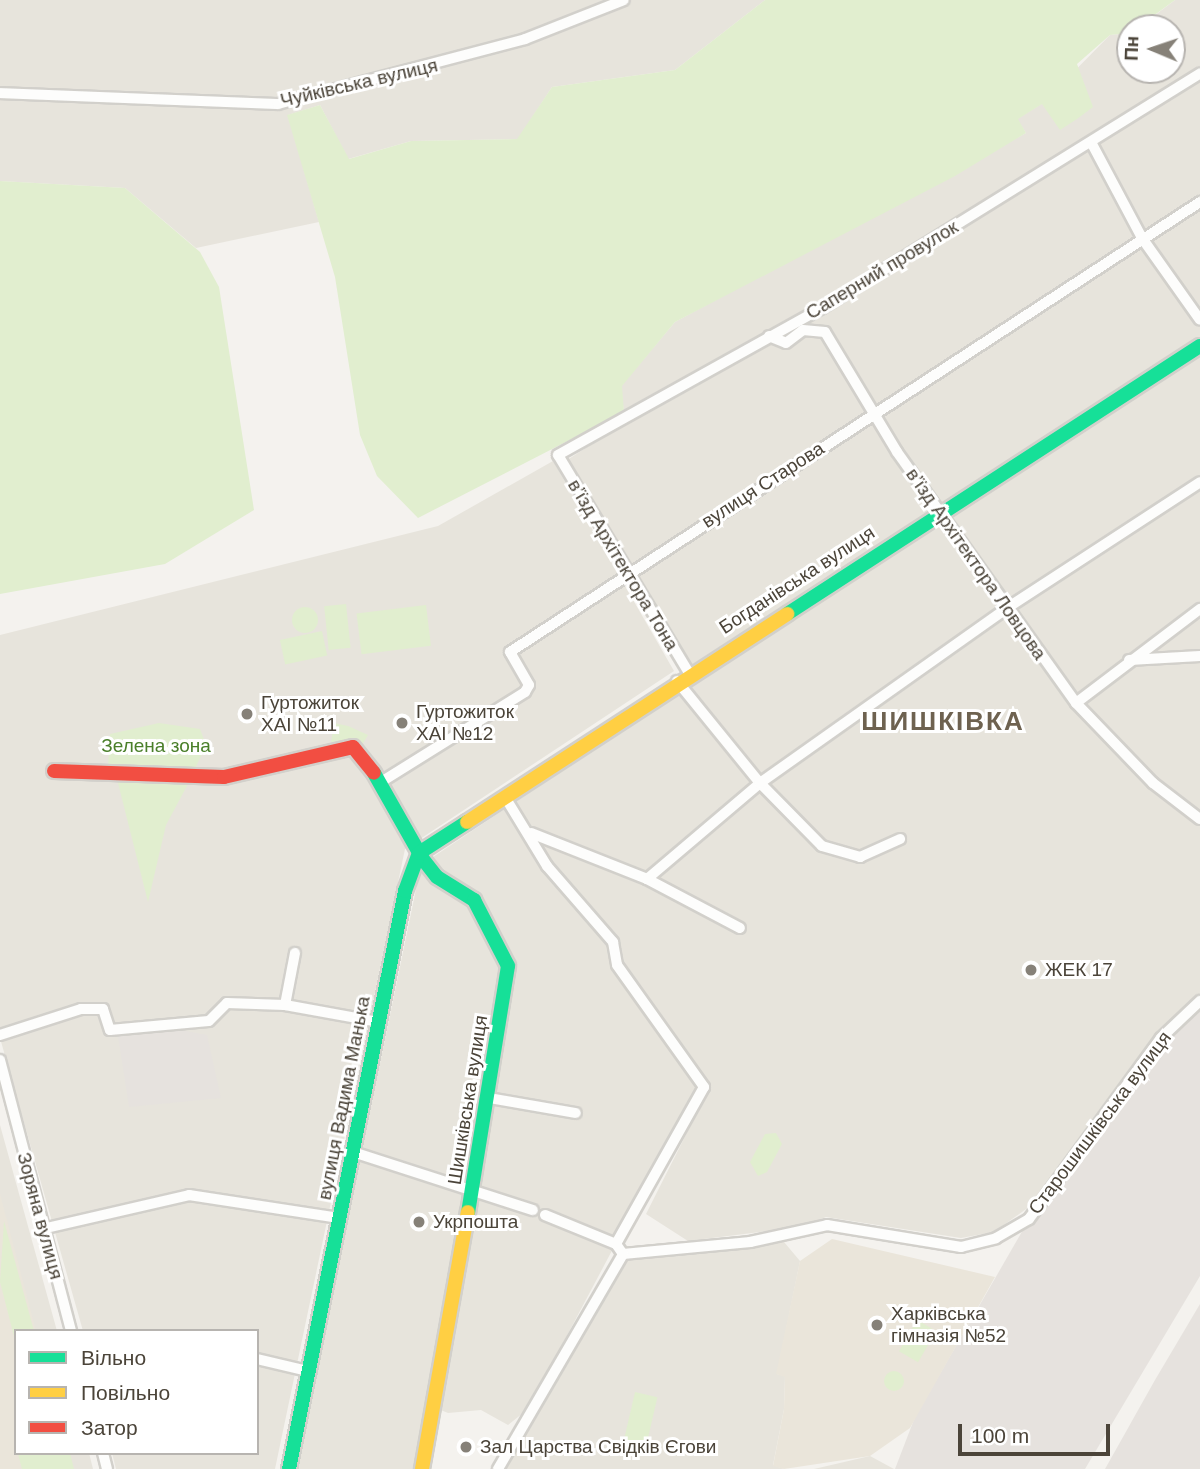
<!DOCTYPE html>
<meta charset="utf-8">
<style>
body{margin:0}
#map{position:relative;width:1200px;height:1469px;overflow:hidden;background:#f4f2ee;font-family:Helvetica,sans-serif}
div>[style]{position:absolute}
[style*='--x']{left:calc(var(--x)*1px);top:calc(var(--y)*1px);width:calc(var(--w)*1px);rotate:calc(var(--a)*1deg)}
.residential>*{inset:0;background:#e7e4dc}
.industrial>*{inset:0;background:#e6e2de}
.education>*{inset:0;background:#eae5da}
.green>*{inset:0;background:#e1eecf;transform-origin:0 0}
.round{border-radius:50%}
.roads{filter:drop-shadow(2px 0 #d2d0cb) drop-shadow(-2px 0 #d2d0cb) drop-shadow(0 2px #d2d0cb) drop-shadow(0 -2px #d2d0cb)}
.street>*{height:10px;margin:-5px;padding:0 5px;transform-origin:5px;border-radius:5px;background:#fdfdfc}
.fast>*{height:14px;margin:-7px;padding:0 7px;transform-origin:7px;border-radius:7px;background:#16e098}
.slow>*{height:14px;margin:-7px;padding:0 7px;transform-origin:7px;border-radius:7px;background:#ffcf43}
.jam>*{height:14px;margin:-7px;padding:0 7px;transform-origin:7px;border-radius:7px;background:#f24e42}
.dots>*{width:19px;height:19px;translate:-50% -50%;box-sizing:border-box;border:4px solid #fff;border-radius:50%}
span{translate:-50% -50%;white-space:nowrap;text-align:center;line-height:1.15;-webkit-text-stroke:6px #fff;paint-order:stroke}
.street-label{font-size:19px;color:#4b4439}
.poi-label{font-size:19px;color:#4b4439}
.left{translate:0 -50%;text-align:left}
.park-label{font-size:19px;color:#4a7f2a}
.district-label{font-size:26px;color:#6e6250;font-weight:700;letter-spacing:2px}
.legend{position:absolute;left:14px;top:1329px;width:245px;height:126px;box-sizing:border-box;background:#fff;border:2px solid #b7b4b0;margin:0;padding:9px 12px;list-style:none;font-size:21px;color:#4b4439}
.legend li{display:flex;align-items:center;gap:14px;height:35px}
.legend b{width:35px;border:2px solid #b7b4b0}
.north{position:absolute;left:1116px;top:14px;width:70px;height:70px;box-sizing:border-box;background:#fff;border:2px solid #b7b4b0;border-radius:50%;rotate:272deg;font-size:19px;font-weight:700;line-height:28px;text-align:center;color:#4b4439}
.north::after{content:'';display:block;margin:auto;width:24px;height:32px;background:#868178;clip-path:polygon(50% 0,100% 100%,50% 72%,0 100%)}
.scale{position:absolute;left:958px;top:1424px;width:152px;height:32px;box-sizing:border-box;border:4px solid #4b4439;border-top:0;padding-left:9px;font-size:21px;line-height:24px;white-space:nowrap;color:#4b4439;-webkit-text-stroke:5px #fff;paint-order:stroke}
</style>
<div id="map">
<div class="residential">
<i style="clip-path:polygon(0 0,765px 0,675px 70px,552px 87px,518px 139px,411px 141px,348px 159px,320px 105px,288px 115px,319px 222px,196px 248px,125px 188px,0 181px)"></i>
<i style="clip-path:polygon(1175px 0,1200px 0,1200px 338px,692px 666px,567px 460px,625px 423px,621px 386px,675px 322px,1026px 133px,1017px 119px,1043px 103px,1110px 35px,1130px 33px,1130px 70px,1172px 70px,1172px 28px,1138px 28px)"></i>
<i style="clip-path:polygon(1200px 352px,1200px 652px,1130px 656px,1076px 698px,943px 514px)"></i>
<i style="clip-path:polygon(553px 461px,674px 671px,405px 849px,275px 1469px,116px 1469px,112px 1453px,257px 1453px,257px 1331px,83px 1331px,0 1038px,0 635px,438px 526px)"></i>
<i style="clip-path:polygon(938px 519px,1074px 707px,1131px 665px,1200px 662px,1200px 998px,1167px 1027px,1029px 1207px,994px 1232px,961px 1238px,826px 1217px,801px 1227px,688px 1241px,646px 1214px,710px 1087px,704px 1077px,528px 1409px,508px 1425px,481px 1410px,448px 1413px,431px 1406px,418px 1469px,296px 1469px,421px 865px)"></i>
<i style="clip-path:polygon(0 1125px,57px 1331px,16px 1331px,16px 1453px,89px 1453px,93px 1469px,0 1469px)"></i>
<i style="clip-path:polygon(784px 1242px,800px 1261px,777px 1374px,785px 1376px,784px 1409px,773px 1465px,784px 1469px,499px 1469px,624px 1260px)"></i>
<i style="clip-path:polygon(870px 1456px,894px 1469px,814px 1469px)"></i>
</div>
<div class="industrial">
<i style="clip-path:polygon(1200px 1005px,1200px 1276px,1085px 1469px,895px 1469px,915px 1417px,1027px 1223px,1163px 1041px)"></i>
<i style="clip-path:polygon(176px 1029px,207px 1035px,221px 1098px,129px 1107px,118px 1036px)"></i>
<i style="clip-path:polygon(1200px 1304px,1200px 1469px,1105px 1469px,1155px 1380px)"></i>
</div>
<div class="education">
<i style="clip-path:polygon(0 1194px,36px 1331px,16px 1331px,16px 1453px,68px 1453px,72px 1469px,0 1469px)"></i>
<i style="clip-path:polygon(832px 1239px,995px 1277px,910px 1428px,870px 1456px,784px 1469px,773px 1466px,784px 1409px,785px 1377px,776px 1374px,800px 1261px)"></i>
</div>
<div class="green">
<i style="clip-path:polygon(765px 0,1175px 0,1130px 33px,1110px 35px,1077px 64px,1093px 107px,1077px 119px,1060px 130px,1042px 104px,1018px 119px,1026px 133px,955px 176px,675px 322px,622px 386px,624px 412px,418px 518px,377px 476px,360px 435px,335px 277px,287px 115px,320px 105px,349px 159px,411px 141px,517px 139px,552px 87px,675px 70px)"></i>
<i style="clip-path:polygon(0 181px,125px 188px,200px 252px,219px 287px,254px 510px,165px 564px,0 594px)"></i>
<i style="left:346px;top:604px;width:44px;height:22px;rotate:84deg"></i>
<i style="left:426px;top:605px;width:41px;height:70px;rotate:83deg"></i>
<i class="round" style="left:292px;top:607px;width:26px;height:26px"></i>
<i style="left:322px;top:631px;width:25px;height:43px;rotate:78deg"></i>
<i style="clip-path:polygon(159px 723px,200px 729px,206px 745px,195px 769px,108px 768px,110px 734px)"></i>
<i style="clip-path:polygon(334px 723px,348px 726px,368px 735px,362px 745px,331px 742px)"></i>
<i style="clip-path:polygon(117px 779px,188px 784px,166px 825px,148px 902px)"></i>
<i style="clip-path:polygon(765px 1134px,776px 1133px,782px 1144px,767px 1172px,758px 1176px,750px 1162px)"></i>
<i style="clip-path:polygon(4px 1221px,34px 1331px,16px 1331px,16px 1344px,0 1282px)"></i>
<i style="left:917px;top:1320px;width:22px;height:36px;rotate:30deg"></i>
<i class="round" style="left:884px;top:1371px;width:20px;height:20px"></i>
<i style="left:635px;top:1392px;width:23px;height:51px;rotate:13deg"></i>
<i style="clip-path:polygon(70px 1453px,74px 1469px,22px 1469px,18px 1454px)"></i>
</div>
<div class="roads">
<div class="street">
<i style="--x:0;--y:93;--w:278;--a:2.3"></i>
<i style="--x:278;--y:104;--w:255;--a:-14.7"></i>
<i style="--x:525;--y:39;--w:106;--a:-21.5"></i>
<i style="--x:1091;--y:142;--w:109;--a:62"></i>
<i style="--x:1142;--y:238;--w:100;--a:54.7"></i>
<i style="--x:769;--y:336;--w:18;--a:22"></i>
<i style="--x:786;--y:343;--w:21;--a:-37"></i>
<i style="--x:803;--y:330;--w:22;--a:5"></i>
<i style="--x:825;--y:332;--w:140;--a:59"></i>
<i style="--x:897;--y:452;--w:308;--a:54.5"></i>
<i style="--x:1076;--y:703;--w:111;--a:46.1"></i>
<i style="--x:1153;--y:783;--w:59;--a:37.5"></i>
<i style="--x:1129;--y:660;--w:71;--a:-3.2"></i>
<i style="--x:689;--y:673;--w:254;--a:-121"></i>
<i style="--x:558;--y:455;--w:302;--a:-29.1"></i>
<i style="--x:822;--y:308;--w:445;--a:-31.8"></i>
<i style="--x:677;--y:681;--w:132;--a:50.9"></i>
<i style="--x:760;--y:783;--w:88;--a:45.5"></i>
<i style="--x:822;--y:846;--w:40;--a:16"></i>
<i style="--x:860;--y:857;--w:44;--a:-24.2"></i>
<i style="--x:1076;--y:703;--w:156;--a:-37.2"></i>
<i style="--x:381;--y:782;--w:170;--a:-32"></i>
<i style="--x:525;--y:692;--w:8;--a:-60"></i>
<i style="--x:529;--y:685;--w:38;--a:-120"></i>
<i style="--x:510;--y:652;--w:824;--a:-33.11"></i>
<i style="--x:505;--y:797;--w:81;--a:58.7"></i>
<i style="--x:547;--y:866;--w:101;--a:49"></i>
<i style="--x:613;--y:942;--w:23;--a:80"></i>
<i style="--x:617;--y:965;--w:150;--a:54.5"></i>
<i style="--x:704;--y:1087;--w:180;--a:119.3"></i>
<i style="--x:616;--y:1244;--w:12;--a:55"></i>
<i style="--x:531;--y:833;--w:125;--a:21.6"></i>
<i style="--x:647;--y:879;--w:105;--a:27.8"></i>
<i style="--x:647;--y:879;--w:148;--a:-40.3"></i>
<i style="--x:760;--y:783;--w:299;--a:-35.3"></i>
<i style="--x:1004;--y:610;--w:234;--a:-33.1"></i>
<i style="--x:285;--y:1005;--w:53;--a:-79.1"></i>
<i style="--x:0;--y:1035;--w:85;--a:-17.8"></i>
<i style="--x:81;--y:1009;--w:22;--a:0"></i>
<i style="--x:103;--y:1009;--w:22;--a:72"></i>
<i style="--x:110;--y:1030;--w:99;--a:-5.2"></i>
<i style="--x:209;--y:1021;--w:25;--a:-45"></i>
<i style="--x:227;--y:1003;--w:58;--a:2"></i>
<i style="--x:285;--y:1005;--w:96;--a:10.3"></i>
<i style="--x:0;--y:1060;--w:280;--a:75.3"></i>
<i style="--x:489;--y:1098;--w:88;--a:9.8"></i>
<i style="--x:353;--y:1152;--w:189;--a:17.9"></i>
<i style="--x:545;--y:1215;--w:77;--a:22.2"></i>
<i style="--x:42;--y:1229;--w:151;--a:-13"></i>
<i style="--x:189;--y:1195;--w:152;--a:8.7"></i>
<i style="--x:623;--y:1254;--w:128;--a:-5.4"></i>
<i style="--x:750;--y:1242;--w:79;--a:-12.4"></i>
<i style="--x:827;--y:1225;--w:136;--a:9.3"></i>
<i style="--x:961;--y:1247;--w:36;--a:-14"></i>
<i style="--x:996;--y:1238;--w:38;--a:-30"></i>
<i style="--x:1029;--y:1219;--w:224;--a:-53.9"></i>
<i style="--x:1161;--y:1038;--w:54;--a:-43.5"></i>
<i style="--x:257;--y:1359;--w:52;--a:13.2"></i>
<i style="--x:103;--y:1453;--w:16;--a:76"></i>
<i style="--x:498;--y:1469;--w:249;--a:-59.8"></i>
</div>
<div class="fast">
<i style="--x:787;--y:614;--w:492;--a:-33"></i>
<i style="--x:374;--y:773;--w:98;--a:60.5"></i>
<i style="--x:422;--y:858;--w:24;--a:52"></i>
<i style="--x:437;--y:877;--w:44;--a:31.9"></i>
<i style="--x:474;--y:900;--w:74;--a:62.7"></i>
<i style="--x:508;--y:966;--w:249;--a:99.2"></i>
<i style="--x:289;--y:1469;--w:590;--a:-78.65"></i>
<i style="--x:405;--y:891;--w:40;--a:-69.8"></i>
<i style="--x:419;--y:853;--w:57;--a:-32.9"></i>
</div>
<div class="slow">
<i style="--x:467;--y:822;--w:382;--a:-33"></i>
<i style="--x:422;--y:1469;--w:261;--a:-79.9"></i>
</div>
<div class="jam">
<i style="--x:54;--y:771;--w:170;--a:2"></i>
<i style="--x:224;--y:777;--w:132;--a:-13.1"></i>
<i style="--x:353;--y:747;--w:33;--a:51"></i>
</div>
</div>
<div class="dots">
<i style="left:247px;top:714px;background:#868178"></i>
<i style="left:402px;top:723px;background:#868178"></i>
<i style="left:1031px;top:970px;background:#868178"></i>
<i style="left:419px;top:1222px;background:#868178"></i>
<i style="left:877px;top:1325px;background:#868178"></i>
<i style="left:466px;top:1447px;background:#868178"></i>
</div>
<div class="street-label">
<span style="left:359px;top:83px;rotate:-13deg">Чуйківська вулиця</span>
<span style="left:882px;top:270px;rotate:-31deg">Саперний провулок</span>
<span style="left:763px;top:485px;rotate:-33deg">вулиця Старова</span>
<span style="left:976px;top:564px;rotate:55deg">в’їзд Архітектора Ловцова</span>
<span style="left:623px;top:565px;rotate:59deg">в’їзд Архітектора Тона</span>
<span style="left:797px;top:580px;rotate:-33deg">Богданівська вулиця</span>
<span style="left:344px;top:1098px;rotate:-79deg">вулиця Вадима Манька</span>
<span style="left:468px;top:1100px;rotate:-81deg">Шишківська вулиця</span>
<span style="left:1100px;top:1123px;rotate:-53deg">Старошишківська вулиця</span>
<span style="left:40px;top:1216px;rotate:75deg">Зоряна вулиця</span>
</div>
<div class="poi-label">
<span class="left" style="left:261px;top:714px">Гуртожиток<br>ХАІ №11</span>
<span class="left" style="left:416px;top:723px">Гуртожиток<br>ХАІ №12</span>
<span class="left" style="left:1045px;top:970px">ЖЕК 17</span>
<span class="left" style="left:433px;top:1222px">Укрпошта</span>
<span class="left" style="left:891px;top:1325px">Харківська<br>гімназія №52</span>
<span class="left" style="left:480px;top:1447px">Зал Царства Свідків Єгови</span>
</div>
<div class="park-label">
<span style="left:156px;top:746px">Зелена зона</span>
</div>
<div class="district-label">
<span style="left:943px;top:722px">ШИШКІВКА</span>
</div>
<ul class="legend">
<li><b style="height:9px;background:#16e098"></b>Вільно</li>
<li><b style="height:9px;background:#ffcf43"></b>Повільно</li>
<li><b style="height:9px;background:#f24e42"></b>Затор</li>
</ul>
<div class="north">Пн</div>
<div class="scale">100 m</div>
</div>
